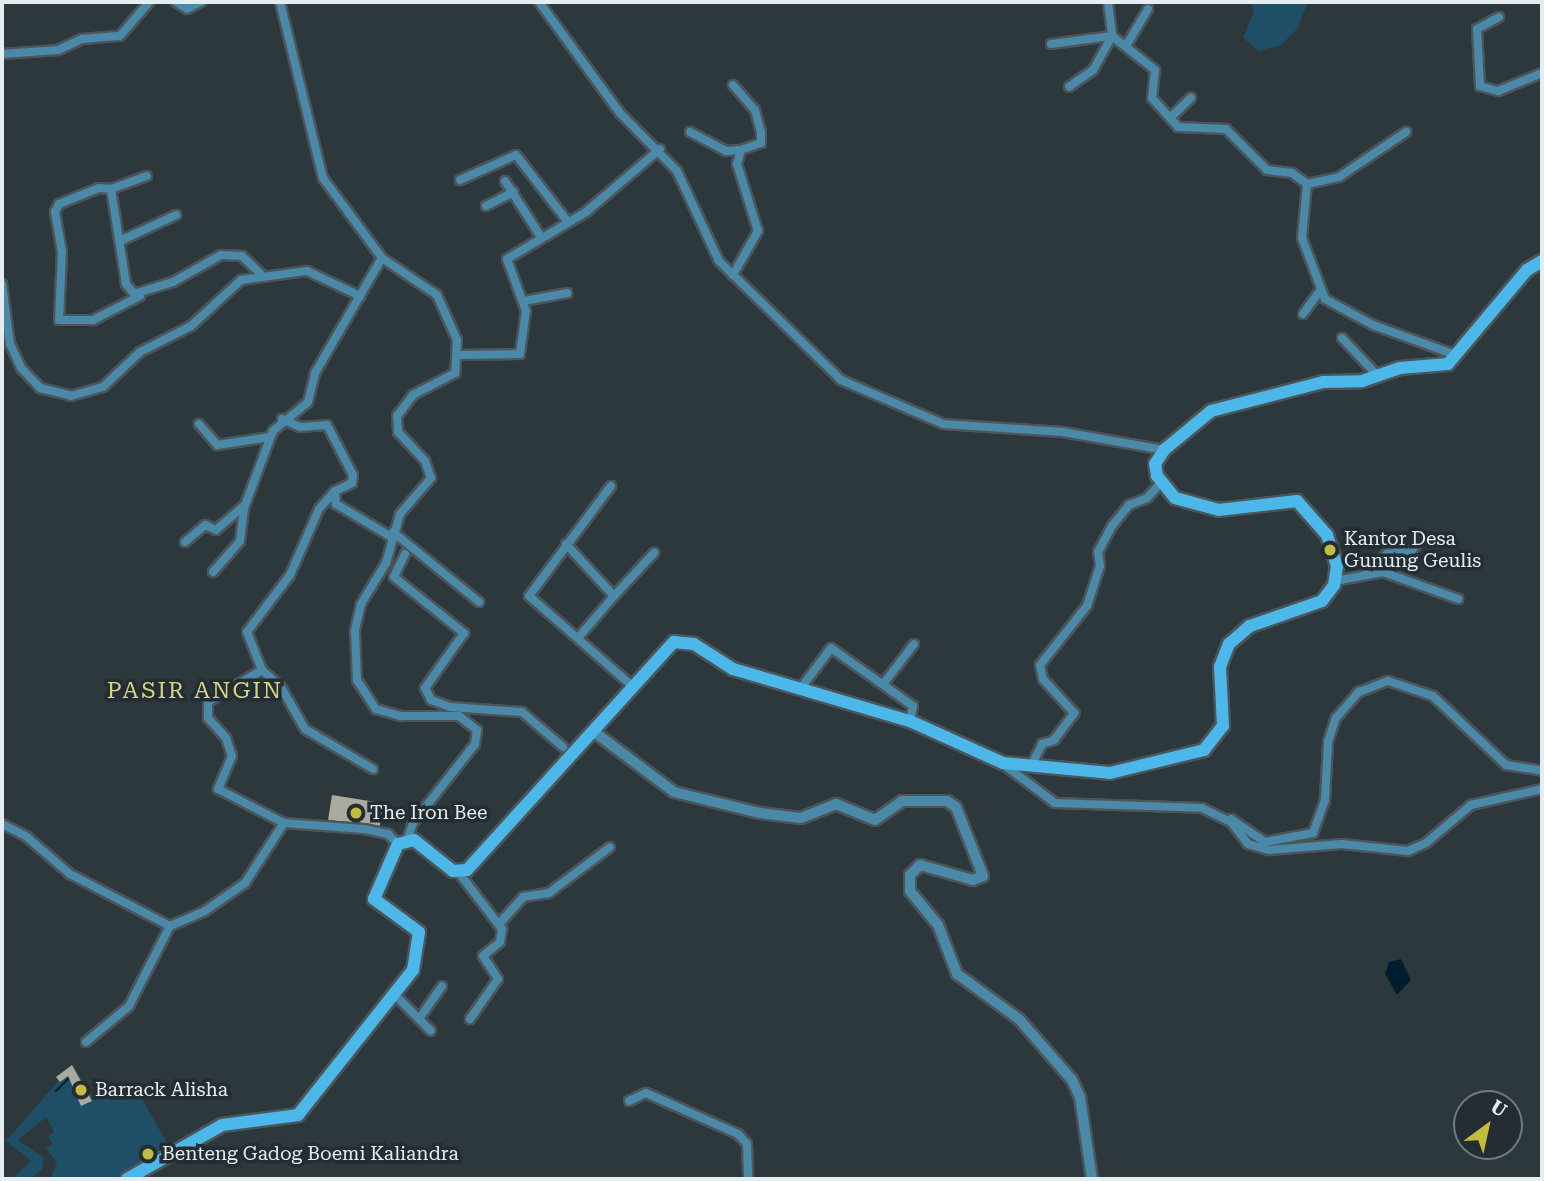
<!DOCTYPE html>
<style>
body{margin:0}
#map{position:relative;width:1544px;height:1181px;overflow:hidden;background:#2d383d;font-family:"Roboto Serif",serif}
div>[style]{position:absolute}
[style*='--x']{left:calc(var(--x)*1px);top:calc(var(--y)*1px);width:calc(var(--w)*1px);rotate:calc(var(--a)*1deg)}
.green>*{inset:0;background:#1e4f66}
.water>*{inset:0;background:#001f2e}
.stream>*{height:2px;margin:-1px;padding:0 1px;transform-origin:1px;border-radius:1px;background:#001f2e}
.building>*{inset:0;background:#aaaa9e;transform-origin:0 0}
.roads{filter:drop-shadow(2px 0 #4b555a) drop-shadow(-2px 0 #4b555a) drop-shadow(0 2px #4b555a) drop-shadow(0 -2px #4b555a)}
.minor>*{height:8px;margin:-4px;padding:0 4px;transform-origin:4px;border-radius:4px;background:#4b89a8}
.tertiary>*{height:10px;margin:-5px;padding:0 5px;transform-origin:5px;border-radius:5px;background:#4b89a8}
.secondary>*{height:12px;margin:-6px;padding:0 6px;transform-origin:6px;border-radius:6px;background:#4cb7e9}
.dots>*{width:19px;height:19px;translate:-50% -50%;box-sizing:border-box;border:4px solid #232d33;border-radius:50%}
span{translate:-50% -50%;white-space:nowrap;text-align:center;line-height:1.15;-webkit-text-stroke:7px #232d33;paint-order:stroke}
.poi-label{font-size:19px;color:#e6edf1}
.left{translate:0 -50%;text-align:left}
.quarter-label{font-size:23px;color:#d6d485;letter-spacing:2px}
.frame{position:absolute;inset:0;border:4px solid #e6edf1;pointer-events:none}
.north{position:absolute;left:1453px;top:1090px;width:70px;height:70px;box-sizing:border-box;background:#232d33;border:2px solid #717a7f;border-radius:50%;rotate:33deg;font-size:19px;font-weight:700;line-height:28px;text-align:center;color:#e6edf1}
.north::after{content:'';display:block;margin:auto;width:24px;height:32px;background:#c3bd3f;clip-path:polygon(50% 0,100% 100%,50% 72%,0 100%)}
</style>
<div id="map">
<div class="green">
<i style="clip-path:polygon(1250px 2px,1308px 2px,1297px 29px,1281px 45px,1259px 51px,1243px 38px,1254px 11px)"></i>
<i style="clip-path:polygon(72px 1065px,95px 1100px,132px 1081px,171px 1150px,120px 1179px,50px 1179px,57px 1163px,46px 1148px,53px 1144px,48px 1136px,54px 1132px,46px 1117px,18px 1140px,44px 1158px,42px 1170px,30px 1179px,12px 1179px,31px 1161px,6px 1141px)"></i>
</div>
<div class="water">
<i style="clip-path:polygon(1401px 959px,1411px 980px,1397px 995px,1385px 974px,1389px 962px)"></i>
</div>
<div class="stream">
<i style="--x:56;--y:1091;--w:18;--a:-45"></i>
</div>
<div class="building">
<i style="left:332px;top:795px;width:52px;height:25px;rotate:9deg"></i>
<i style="clip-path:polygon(72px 1065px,92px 1101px,81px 1106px,68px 1076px,60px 1082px,56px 1077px)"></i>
</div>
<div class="roads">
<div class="minor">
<i style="--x:176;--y:2;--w:13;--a:32"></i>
<i style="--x:187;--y:9;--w:16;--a:-27"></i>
<i style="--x:280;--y:2;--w:181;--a:76.3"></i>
<i style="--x:323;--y:178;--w:99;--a:53.6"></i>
<i style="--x:382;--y:258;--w:66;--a:33.9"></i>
<i style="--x:437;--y:295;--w:49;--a:66"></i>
<i style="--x:457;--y:340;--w:33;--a:93"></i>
<i style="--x:455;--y:373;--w:47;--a:152.4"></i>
<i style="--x:413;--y:395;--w:26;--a:127"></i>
<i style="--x:397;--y:416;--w:16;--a:86"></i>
<i style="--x:398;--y:432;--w:40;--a:47"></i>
<i style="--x:425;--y:461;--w:18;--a:71"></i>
<i style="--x:431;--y:478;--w:48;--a:130.7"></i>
<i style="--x:400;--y:514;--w:51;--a:105.9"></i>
<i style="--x:386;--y:563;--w:48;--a:121.4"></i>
<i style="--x:361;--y:604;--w:28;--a:103"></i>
<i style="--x:355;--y:631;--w:49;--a:87.7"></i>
<i style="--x:357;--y:680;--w:35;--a:57"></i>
<i style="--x:376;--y:709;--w:26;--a:16"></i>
<i style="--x:401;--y:716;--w:58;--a:0"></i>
<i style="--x:459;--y:716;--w:23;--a:38"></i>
<i style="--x:477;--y:730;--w:14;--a:98"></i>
<i style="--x:475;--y:744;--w:100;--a:128.1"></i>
<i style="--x:413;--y:823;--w:18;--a:109"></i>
<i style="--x:539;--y:2;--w:137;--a:53.9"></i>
<i style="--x:620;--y:113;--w:81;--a:45.5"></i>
<i style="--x:677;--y:171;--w:99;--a:65"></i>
<i style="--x:719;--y:261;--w:170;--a:44.3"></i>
<i style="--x:841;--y:380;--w:111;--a:23.3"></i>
<i style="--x:943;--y:424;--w:120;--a:3.8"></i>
<i style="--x:1063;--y:432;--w:103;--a:10.1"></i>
<i style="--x:1108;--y:2;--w:34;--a:83"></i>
<i style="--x:1112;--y:36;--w:55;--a:38.3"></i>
<i style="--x:1155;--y:70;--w:28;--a:96"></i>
<i style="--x:1152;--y:98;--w:39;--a:48"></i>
<i style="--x:1178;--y:127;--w:48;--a:2.4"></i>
<i style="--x:1226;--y:129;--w:58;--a:45"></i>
<i style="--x:1267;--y:170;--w:25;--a:7"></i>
<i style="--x:1292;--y:173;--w:19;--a:36"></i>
<i style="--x:1307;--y:184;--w:54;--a:95.3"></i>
<i style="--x:1302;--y:238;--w:65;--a:69.3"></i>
<i style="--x:1325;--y:299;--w:55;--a:28.4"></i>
<i style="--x:1373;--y:325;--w:88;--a:19.9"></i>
<i style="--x:1499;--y:17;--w:25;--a:151"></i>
<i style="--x:1477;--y:29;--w:57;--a:87"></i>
<i style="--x:1480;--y:86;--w:19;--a:16"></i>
<i style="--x:1498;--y:91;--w:48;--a:-22.2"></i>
<i style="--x:1051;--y:44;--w:62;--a:-7.5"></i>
<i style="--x:1112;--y:36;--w:39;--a:119"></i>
<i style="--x:1093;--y:70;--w:29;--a:145"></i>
<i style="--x:1126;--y:46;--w:43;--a:-59.3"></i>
<i style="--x:2;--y:54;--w:56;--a:-4.1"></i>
<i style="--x:58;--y:50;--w:26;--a:-25"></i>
<i style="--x:82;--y:39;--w:38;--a:-5"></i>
<i style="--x:120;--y:36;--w:45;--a:-49.5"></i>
<i style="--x:733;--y:85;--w:33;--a:49"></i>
<i style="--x:755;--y:110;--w:23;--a:75"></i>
<i style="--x:761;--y:132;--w:11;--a:90"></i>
<i style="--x:761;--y:143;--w:21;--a:161"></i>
<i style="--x:741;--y:150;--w:15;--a:106"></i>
<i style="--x:737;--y:164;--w:70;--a:72.6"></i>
<i style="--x:758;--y:231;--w:51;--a:119.6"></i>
<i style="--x:1170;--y:118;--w:29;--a:-44"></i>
<i style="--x:690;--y:132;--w:41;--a:27.8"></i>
<i style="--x:726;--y:151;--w:15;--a:-4"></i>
<i style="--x:460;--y:180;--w:61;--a:-24.1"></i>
<i style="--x:516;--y:155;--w:85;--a:52.2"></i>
<i style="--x:505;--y:181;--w:67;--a:57.3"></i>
<i style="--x:1307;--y:184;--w:33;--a:-12"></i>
<i style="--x:1339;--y:177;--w:81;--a:-33.9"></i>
<i style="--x:111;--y:189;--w:96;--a:81"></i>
<i style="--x:126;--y:284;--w:13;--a:51"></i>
<i style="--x:134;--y:294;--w:41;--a:-17.1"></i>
<i style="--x:173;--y:282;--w:55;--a:-29.4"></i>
<i style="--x:221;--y:255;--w:21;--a:3"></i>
<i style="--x:242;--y:256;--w:28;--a:44"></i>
<i style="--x:486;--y:206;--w:31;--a:-27"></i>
<i style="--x:120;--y:241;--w:62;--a:-24.9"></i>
<i style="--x:2;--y:284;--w:61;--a:82.4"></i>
<i style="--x:10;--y:344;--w:26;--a:65"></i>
<i style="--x:21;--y:368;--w:28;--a:46"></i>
<i style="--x:40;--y:388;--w:32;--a:14"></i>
<i style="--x:71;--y:396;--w:33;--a:-16"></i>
<i style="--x:103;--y:387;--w:51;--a:-43.4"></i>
<i style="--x:140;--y:352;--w:57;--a:-27"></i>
<i style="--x:191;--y:326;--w:68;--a:-42.6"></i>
<i style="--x:241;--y:280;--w:67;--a:-7.8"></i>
<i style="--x:307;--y:271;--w:59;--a:25.3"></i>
<i style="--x:140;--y:296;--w:53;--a:152.9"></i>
<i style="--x:93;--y:320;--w:34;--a:180"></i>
<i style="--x:59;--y:320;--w:68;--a:-87.5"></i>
<i style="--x:62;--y:252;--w:41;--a:-99.9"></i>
<i style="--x:55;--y:212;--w:9;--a:-63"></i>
<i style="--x:59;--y:204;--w:43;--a:-21.8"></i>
<i style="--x:99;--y:188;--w:12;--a:5"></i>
<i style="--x:111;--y:189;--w:38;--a:-20"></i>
<i style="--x:524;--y:301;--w:44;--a:-10.5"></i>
<i style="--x:1303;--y:314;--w:27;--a:-54"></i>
<i style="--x:1342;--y:338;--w:54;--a:46.5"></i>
<i style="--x:458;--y:355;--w:62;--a:-0.9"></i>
<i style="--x:520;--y:354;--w:43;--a:-82.1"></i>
<i style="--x:526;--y:311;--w:55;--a:-110.1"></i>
<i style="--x:507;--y:259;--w:92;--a:-30.7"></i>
<i style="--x:586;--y:212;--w:97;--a:-40.4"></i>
<i style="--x:282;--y:419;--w:20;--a:24"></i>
<i style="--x:300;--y:427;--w:27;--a:-4"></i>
<i style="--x:327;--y:425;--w:56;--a:62.5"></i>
<i style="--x:353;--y:475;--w:8;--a:97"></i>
<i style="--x:352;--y:483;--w:19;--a:155"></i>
<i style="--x:335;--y:491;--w:13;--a:86"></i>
<i style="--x:336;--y:504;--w:66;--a:30.8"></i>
<i style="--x:199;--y:424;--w:28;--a:49"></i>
<i style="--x:217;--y:445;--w:54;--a:-8.6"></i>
<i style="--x:611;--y:486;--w:137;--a:126.7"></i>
<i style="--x:529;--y:596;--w:135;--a:41.1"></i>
<i style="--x:335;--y:491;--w:24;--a:132"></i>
<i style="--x:319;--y:509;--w:72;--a:113.7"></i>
<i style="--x:290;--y:575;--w:71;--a:127"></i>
<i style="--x:247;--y:632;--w:41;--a:68.5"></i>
<i style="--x:262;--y:670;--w:25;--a:42"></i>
<i style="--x:281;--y:687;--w:48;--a:60.3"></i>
<i style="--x:305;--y:729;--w:79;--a:30.5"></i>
<i style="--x:393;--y:532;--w:111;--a:39.1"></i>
<i style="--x:185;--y:542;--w:26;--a:-40"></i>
<i style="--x:205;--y:525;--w:12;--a:24"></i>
<i style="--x:216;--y:530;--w:37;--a:-41"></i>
<i style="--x:566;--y:544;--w:71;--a:47.3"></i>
<i style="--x:614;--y:596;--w:55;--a:130.6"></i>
<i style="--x:405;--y:554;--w:25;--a:116"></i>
<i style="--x:394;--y:577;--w:90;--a:38.7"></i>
<i style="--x:464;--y:633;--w:67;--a:125.3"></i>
<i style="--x:425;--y:688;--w:13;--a:63"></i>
<i style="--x:431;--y:700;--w:20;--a:20"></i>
<i style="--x:450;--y:707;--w:72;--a:4"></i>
<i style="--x:522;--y:712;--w:54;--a:40.5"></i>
<i style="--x:213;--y:572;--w:41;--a:-48.9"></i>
<i style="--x:240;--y:541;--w:33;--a:-83"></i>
<i style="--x:244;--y:508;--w:82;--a:-69.4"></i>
<i style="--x:273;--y:431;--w:45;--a:-39.6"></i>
<i style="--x:308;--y:402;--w:30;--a:-76"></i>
<i style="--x:315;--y:373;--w:133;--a:-59.8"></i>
<i style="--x:1366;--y:574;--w:29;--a:-44"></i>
<i style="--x:1387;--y:554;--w:25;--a:-9"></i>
<i style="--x:1412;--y:550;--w:14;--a:-51"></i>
<i style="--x:1335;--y:581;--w:49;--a:-10.6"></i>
<i style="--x:1383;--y:572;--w:80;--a:19.8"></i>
<i style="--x:614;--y:596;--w:59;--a:-47.1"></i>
<i style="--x:262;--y:670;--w:63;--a:149.3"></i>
<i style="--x:208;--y:702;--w:16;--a:90"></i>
<i style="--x:208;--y:718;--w:27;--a:48"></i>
<i style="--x:226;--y:738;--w:19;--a:72"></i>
<i style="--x:232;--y:756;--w:36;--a:113"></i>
<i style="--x:218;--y:789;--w:74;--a:27.3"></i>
<i style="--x:284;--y:823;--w:80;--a:4.3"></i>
<i style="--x:364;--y:829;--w:25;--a:12"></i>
<i style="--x:388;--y:834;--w:14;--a:45"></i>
<i style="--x:884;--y:683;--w:49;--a:-52.4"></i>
<i style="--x:801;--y:688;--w:50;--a:-53.1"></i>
<i style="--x:831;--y:648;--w:100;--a:35.3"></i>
<i style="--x:913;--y:706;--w:15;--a:101"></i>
<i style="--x:1003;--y:764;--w:65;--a:36.9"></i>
<i style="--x:1055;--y:803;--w:147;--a:1.9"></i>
<i style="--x:1202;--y:808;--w:32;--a:26"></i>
<i style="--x:1231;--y:822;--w:28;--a:52"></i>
<i style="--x:1248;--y:844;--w:22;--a:16"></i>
<i style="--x:1269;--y:850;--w:73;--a:-4.7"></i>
<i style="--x:1342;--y:844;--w:66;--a:6.1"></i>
<i style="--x:1408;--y:851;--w:20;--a:-24"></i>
<i style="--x:1426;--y:843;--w:59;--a:-40.2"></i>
<i style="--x:1471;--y:805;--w:73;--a:-12.7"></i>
<i style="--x:1031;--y:766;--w:25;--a:-63"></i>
<i style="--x:1042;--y:744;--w:13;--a:-18"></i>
<i style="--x:1054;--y:740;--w:34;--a:-53"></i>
<i style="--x:1074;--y:713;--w:46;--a:-132.4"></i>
<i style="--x:1043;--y:679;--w:14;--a:-102"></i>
<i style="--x:1040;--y:665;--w:75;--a:-51.5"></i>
<i style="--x:1087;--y:606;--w:42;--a:-72"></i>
<i style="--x:1100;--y:566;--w:14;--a:-98"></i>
<i style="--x:1098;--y:552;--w:30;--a:-62"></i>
<i style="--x:1112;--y:526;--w:27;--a:-51"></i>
<i style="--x:1129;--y:505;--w:19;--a:-21"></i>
<i style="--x:1147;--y:498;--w:18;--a:-47"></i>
<i style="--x:1231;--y:819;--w:41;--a:34.1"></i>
<i style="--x:1265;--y:842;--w:49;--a:-10.6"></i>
<i style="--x:1313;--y:833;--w:35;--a:-70"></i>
<i style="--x:1325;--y:800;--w:58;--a:-87"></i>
<i style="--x:1328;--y:742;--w:25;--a:-72"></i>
<i style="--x:1336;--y:718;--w:35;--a:-49"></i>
<i style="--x:1359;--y:692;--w:31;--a:-21"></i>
<i style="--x:1388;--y:681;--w:47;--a:18.4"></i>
<i style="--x:1433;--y:696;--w:100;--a:43.4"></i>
<i style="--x:1506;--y:765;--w:36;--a:9"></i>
<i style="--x:2;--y:824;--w:28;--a:27"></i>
<i style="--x:27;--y:837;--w:57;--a:40.7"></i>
<i style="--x:70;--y:874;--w:113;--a:27.5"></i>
<i style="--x:459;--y:873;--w:71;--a:52.5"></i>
<i style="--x:502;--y:929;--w:13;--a:99"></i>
<i style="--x:500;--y:942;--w:22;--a:141"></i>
<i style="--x:483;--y:956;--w:27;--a:57"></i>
<i style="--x:498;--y:979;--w:49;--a:125"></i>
<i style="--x:499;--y:924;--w:36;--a:-48"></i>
<i style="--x:523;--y:897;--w:26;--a:-9"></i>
<i style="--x:549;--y:893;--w:76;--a:-37"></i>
<i style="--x:396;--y:996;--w:49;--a:45"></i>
<i style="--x:419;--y:1019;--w:40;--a:-55.1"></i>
<i style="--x:86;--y:1042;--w:56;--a:-39.9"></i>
<i style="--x:129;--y:1006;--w:90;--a:-62.9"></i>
<i style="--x:170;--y:926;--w:38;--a:-23"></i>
<i style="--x:205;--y:911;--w:49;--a:-35"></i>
<i style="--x:245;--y:883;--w:72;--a:-57"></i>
<i style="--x:629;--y:1101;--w:19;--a:-25"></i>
<i style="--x:646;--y:1093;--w:101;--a:24"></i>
<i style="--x:738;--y:1134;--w:13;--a:48"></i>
<i style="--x:747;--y:1144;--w:35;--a:88"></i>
</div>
<div class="tertiary">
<i style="--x:593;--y:731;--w:101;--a:37"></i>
<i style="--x:674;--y:792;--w:89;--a:13.7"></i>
<i style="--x:760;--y:813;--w:41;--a:7"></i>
<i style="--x:801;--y:818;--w:38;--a:-22"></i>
<i style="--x:836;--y:804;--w:42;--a:22.3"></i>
<i style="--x:875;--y:820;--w:33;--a:-35"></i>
<i style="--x:902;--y:801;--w:45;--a:0"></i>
<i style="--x:947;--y:801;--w:11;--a:34"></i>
<i style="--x:956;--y:807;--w:74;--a:68.6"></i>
<i style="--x:983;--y:876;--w:11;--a:158"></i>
<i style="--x:973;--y:880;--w:55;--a:-164.2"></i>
<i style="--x:920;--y:865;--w:14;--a:135"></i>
<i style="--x:910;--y:875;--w:16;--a:90"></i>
<i style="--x:910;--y:891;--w:44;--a:50.5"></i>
<i style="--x:938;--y:925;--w:53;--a:68.8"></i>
<i style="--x:957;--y:974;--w:77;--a:36"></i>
<i style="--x:1019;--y:1019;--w:81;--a:49"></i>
<i style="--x:1072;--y:1080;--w:19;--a:65"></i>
<i style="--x:1080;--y:1097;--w:83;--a:81.7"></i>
</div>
<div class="secondary">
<i style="--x:127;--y:1179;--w:109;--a:-29.6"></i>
<i style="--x:222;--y:1125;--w:77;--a:-7.5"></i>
<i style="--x:298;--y:1115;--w:185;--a:-51.6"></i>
<i style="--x:413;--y:970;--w:38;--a:-81"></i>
<i style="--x:419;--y:932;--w:56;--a:-143.7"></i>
<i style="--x:374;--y:899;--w:60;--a:-66.4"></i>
<i style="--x:398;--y:844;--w:16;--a:-14"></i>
<i style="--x:414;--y:840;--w:50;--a:38.5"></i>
<i style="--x:453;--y:871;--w:14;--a:-4"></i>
<i style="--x:467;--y:870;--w:308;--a:-47.8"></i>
<i style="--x:674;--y:642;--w:20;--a:6"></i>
<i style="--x:694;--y:644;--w:46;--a:32.7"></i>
<i style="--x:733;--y:669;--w:184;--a:16.4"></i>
<i style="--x:910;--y:721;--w:102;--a:24.3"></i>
<i style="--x:1003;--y:763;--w:107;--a:5.3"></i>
<i style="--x:1110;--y:773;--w:97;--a:-13.7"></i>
<i style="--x:1204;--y:750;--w:31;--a:-52"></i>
<i style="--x:1223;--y:726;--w:59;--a:-92.9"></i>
<i style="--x:1220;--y:667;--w:25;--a:-69"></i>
<i style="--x:1229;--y:644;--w:28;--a:-41"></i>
<i style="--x:1250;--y:626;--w:76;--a:-19.1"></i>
<i style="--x:1322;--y:601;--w:20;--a:-53"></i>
<i style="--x:1334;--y:585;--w:19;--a:-81"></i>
<i style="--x:1337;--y:566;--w:33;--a:-108"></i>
<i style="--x:1327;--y:535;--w:45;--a:-131.4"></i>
<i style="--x:1297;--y:501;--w:79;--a:173.4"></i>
<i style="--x:1219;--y:510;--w:46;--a:-164.7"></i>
<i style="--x:1175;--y:498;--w:28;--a:-129"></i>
<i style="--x:1157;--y:476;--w:12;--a:-99"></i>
<i style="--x:1155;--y:464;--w:17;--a:-57"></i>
<i style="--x:1164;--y:450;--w:61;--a:-39.7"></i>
<i style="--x:1211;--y:411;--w:116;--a:-14.5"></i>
<i style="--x:1323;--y:382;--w:39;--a:-1"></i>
<i style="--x:1362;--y:381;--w:40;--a:-18.9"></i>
<i style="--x:1400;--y:368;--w:48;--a:-4.8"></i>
<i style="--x:1448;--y:364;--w:123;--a:-50"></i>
<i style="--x:1527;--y:270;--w:17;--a:-31"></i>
</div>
</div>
<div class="dots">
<i style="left:1330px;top:550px;background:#c3bd3f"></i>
<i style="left:356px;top:813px;background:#c3bd3f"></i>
<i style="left:81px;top:1090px;background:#c3bd3f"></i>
<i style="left:148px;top:1154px;background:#c3bd3f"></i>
</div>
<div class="poi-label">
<span class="left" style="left:1344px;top:550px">Kantor Desa<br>Gunung Geulis</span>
<span class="left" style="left:370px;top:813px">The Iron Bee</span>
<span class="left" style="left:95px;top:1090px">Barrack Alisha</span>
<span class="left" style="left:162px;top:1154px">Benteng Gadog Boemi Kaliandra</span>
</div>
<div class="quarter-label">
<span style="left:195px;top:691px">PASIR ANGIN</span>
</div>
<div class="frame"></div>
<div class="north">U</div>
</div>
